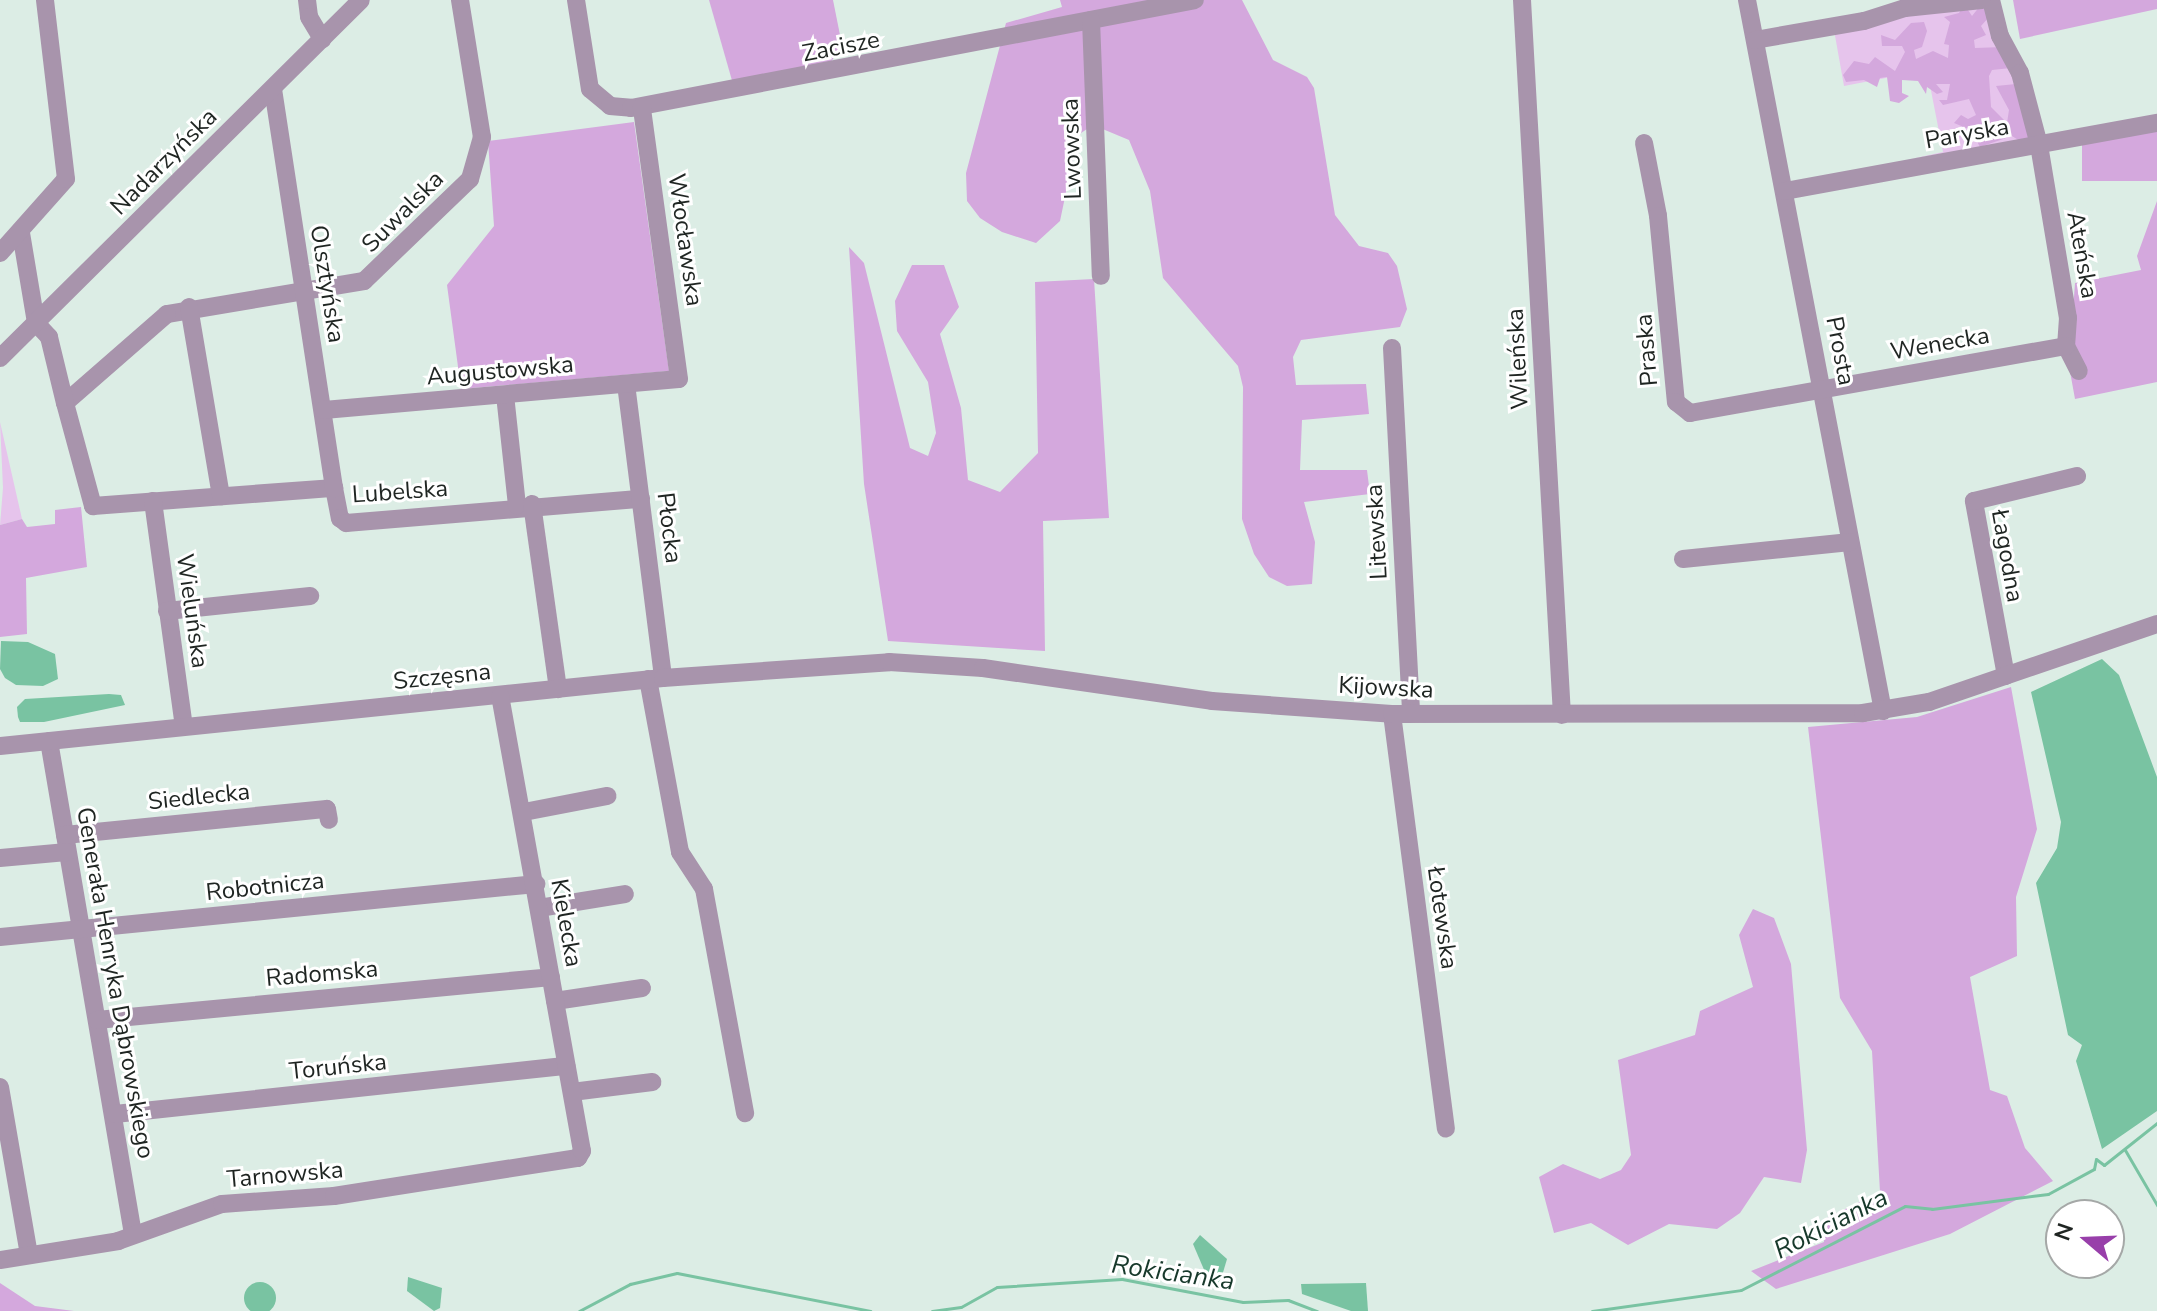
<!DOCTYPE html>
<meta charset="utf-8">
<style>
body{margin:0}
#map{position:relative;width:2157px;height:1311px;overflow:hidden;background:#dcede5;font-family:"Nunito Sans",sans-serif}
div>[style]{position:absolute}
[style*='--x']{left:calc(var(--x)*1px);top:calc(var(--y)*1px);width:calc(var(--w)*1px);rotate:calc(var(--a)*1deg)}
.green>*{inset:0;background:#e6c4ec}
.forest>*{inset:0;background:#d4a8dd;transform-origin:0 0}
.water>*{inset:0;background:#79c3a2}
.round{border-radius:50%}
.stream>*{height:3px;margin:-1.5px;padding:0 1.5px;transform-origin:1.5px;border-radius:1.5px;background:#79c3a2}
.minor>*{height:18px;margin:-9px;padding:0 9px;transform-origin:9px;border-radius:9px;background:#a894ac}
span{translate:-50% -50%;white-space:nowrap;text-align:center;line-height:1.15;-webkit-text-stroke:6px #fff;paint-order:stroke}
.street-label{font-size:24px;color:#1f2522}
.water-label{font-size:26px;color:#17392b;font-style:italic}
.north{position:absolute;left:2045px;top:1199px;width:80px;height:80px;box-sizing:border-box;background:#fff;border:2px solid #a5a8a7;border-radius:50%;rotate:289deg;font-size:22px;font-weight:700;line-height:32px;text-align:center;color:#1f2522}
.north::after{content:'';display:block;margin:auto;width:28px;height:36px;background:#983faa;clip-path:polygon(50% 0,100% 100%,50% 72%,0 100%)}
</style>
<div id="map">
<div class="green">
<i style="clip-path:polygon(1980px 4px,2014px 67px,2025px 140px,1911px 159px,1943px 152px,1927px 70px,1844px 86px,1834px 30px,1894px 14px)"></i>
<i style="clip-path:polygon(0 422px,22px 519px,0 525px,3px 488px)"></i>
</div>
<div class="forest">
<i style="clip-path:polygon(709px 0,833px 0,842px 45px,829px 65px,733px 84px)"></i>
<i style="clip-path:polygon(1060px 0,1242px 0,1273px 60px,1307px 77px,1314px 88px,1335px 215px,1359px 246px,1388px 253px,1397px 266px,1407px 309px,1400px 327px,1301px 340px,1293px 357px,1296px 385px,1366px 384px,1369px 414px,1302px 420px,1300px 470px,1367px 470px,1370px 494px,1304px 502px,1315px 542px,1312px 584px,1287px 586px,1269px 577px,1254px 554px,1242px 519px,1243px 387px,1238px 366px,1163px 278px,1150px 191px,1129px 140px,1093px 125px,1078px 135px,1060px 221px,1036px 243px,1002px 232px,980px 218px,967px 201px,966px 173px,1006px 23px,1062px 7px)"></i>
<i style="clip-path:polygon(2013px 0,2157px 0,2157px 9px,2020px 39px)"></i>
<i style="clip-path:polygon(1964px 4px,1972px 16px,1980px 6px,1988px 10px,1989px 17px,1981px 26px,1986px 35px,1974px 40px,1975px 48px,2003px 47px,2011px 68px,1992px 70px,1989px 76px,1991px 107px,2007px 123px,2009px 110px,1996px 86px,2016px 84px,2031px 137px,2023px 143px,2012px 136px,1980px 147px,1971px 130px,1954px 123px,1961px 115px,1968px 119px,1976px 115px,1969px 99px,1943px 105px,1939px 100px,1947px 100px,1950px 84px,1936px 84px,1943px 92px,1937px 94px,1927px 87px,1926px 94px,1918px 81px,1902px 80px,1902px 93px,1909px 96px,1899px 103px,1890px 101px,1887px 77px,1880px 78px,1877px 87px,1864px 80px,1846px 82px,1843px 75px,1854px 61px,1869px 64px,1875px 57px,1895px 71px,1905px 52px,1902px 46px,1882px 46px,1881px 35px,1895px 40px,1911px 23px,1924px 22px,1927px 31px,1922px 47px,1914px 50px,1916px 59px,1933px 51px,1948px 58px,1949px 45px,1944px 44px,1950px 22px,1944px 17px,1959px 13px)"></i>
<i style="clip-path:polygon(634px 122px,669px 371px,461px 389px,447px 285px,494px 226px,488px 141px)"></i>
<i style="left:2157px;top:131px;width:50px;height:75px;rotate:90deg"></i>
<i style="clip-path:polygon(2157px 201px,2157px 382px,2075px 399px,2069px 366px,2075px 283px,2141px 270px,2137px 256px)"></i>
<i style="clip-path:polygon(849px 247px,864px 263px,910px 448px,928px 456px,936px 433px,928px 382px,897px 331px,895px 301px,912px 265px,944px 265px,959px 307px,940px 334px,961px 408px,968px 480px,1000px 492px,1038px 453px,1035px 282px,1094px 279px,1109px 518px,1043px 521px,1045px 651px,888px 641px,864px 484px)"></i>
<i style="clip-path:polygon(81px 507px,87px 567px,26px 578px,27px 634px,0 637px,0 525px,22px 519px,27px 527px,55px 524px,55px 510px)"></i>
<i style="clip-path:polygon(2011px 687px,2037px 829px,2016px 897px,2017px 956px,1970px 977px,1990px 1090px,2007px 1096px,2025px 1148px,2053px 1181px,1950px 1234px,1776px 1289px,1751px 1271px,1824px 1242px,1825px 1219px,1880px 1192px,1872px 1051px,1840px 998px,1808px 727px,1917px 717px)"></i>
<i style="clip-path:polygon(1753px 909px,1774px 918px,1791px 964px,1807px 1150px,1801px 1183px,1764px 1177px,1740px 1213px,1717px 1229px,1669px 1224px,1628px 1245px,1591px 1223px,1554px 1233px,1539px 1177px,1563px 1164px,1600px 1179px,1621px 1170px,1631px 1155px,1618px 1060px,1695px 1035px,1700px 1011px,1753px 987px,1739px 935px)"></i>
<i style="clip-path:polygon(0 1283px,35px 1306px,74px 1311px,0 1311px)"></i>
</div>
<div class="water">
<i style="clip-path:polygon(1px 641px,28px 642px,55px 654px,58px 679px,43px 686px,16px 685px,5px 678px,0 669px)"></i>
<i style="clip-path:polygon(2102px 659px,2119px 675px,2157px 777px,2157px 1111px,2102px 1149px,2076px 1061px,2082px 1045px,2068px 1035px,2036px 883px,2057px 848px,2061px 822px,2031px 692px)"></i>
<i style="clip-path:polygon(109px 694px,121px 695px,125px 705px,44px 722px,20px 722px,18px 717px,17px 707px,25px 699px)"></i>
<i style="clip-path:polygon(1200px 1235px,1227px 1259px,1219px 1286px,1211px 1286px,1193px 1244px)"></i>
<i style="clip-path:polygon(408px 1277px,442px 1288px,440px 1308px,434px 1311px,407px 1291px)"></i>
<i class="round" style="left:244px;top:1282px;width:32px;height:32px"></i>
<i style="clip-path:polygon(1366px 1283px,1368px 1311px,1351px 1311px,1302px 1294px,1301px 1284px)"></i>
</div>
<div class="stream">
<i style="--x:2125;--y:1150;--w:64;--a:59.8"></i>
<i style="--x:579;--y:1311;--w:58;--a:-27.9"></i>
<i style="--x:630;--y:1284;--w:48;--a:-13.2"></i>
<i style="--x:677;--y:1273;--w:197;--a:11.1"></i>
<i style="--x:932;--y:1311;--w:29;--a:-8"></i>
<i style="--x:961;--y:1307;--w:41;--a:-29.1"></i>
<i style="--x:997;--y:1287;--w:125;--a:-3.7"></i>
<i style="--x:1122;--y:1279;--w:123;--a:10.8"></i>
<i style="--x:1243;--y:1302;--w:45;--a:-2.5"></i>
<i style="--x:1288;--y:1300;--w:31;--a:21"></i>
<i style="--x:1592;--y:1311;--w:150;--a:-8"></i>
<i style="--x:1741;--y:1290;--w:184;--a:-27.1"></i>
<i style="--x:1905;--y:1206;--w:27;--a:6"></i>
<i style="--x:1932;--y:1209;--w:117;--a:-7.4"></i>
<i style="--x:2048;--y:1194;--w:52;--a:-28.5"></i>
<i style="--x:2094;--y:1169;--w:10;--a:-79"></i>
<i style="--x:2096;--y:1159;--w:10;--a:37"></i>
<i style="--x:2104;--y:1165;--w:68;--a:-38.4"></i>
</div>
<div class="minor">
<i style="--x:307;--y:0;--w:17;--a:83"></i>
<i style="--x:309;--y:17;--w:26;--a:59"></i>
<i style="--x:460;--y:0;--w:139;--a:80.9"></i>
<i style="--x:482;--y:137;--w:44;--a:105.9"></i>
<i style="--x:470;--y:179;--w:147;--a:136.1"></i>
<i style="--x:364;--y:281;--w:200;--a:170.5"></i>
<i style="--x:167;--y:314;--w:135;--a:138.9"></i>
<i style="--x:65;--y:403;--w:107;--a:74.8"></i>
<i style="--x:93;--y:506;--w:242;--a:-4.3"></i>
<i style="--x:334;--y:488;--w:31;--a:79"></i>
<i style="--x:340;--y:518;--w:8;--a:40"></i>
<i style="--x:346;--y:523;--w:296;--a:-4.7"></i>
<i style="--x:576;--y:0;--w:90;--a:81.1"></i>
<i style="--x:590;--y:89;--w:26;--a:40"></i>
<i style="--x:610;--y:106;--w:21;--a:5"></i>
<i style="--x:631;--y:108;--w:574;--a:-10.84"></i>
<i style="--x:1522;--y:0;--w:716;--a:86.8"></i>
<i style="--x:1747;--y:0;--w:724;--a:79.17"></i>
<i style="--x:1991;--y:0;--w:37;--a:76"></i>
<i style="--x:2000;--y:36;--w:42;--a:61.6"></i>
<i style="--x:2020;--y:73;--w:74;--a:75.2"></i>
<i style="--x:2039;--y:145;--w:175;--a:80.5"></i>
<i style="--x:2068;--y:318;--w:28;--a:94"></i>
<i style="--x:2066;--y:346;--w:28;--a:63"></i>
<i style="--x:1091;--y:20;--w:256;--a:87.8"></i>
<i style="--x:1755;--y:40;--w:111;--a:-9.9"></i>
<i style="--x:1864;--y:21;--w:43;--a:-17.6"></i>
<i style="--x:1905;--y:8;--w:77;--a:-5.9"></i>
<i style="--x:273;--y:89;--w:404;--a:81.3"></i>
<i style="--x:1644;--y:143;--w:74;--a:79.1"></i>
<i style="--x:1658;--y:216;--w:187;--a:84.5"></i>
<i style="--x:1676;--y:402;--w:18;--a:38"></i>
<i style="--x:1690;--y:413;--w:382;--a:-10.1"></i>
<i style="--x:1785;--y:191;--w:378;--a:-10.4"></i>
<i style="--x:21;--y:233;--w:91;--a:80.5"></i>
<i style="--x:36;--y:323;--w:19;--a:47"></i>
<i style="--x:49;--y:337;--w:68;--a:76.4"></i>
<i style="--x:0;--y:253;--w:99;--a:-48.3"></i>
<i style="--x:66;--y:179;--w:180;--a:-96.7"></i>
<i style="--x:189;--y:307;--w:192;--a:80.4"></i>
<i style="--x:1392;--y:348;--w:366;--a:87"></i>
<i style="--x:0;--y:358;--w:508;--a:-44.76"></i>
<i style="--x:626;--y:384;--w:296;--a:82.8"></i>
<i style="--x:505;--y:395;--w:111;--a:83.8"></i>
<i style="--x:324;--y:410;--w:356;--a:-5"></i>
<i style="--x:679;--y:379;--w:274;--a:-97.8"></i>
<i style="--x:153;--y:501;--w:227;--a:82.2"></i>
<i style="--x:532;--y:504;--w:187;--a:82"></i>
<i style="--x:1683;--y:559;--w:168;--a:-5.8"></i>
<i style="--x:167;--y:611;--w:144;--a:-6"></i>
<i style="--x:2006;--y:676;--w:178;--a:-100.4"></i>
<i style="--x:1974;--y:501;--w:106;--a:-13.6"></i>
<i style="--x:648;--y:679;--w:176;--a:79.5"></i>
<i style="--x:680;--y:852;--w:44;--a:57"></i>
<i style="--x:704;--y:889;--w:228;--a:79.6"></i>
<i style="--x:1392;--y:714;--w:418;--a:82.6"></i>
<i style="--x:49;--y:741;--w:500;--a:80.33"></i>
<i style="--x:0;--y:746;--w:666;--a:-5.86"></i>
<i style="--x:663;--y:678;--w:227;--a:-4"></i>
<i style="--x:889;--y:662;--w:94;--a:3.7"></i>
<i style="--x:983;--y:668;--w:231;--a:8.2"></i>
<i style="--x:1212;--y:701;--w:180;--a:4.1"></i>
<i style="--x:1392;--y:714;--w:471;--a:-0.1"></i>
<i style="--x:1863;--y:713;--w:67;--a:-9.5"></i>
<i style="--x:1929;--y:702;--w:241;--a:-18.9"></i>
<i style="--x:524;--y:812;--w:85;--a:-10.9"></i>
<i style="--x:65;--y:835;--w:263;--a:-5.7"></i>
<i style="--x:327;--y:809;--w:11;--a:80"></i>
<i style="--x:0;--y:858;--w:67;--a:-5.1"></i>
<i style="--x:539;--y:908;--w:87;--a:-9.2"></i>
<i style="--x:0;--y:937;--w:539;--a:-5.65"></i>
<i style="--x:555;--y:1001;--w:88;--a:-8.5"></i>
<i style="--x:97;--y:1020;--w:456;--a:-5.4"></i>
<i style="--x:0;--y:1087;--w:170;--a:80.2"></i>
<i style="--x:572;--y:1092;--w:81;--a:-7.1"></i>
<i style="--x:115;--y:1114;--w:454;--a:-6.1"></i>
<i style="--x:0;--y:1260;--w:120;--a:-9.1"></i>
<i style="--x:118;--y:1241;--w:110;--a:-19.6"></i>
<i style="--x:222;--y:1204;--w:112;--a:-4.1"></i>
<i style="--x:334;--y:1196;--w:247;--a:-8.9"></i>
<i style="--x:578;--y:1158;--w:8;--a:-60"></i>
<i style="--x:582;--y:1151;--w:462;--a:-100.2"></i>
</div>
<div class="street-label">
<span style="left:841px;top:47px;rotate:-11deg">Zacisze</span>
<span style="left:1967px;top:134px;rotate:-10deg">Paryska</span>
<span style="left:1072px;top:149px;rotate:-92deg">Lwowska</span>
<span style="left:164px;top:162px;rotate:-45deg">Nadarzyńska</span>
<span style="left:403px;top:212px;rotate:-45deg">Suwalska</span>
<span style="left:685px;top:240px;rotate:82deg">Włocławska</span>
<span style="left:2082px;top:255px;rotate:80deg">Ateńska</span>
<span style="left:327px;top:284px;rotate:81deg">Olsztyńska</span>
<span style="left:1940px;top:344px;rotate:-10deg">Wenecka</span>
<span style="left:1647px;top:350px;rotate:-95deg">Praska</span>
<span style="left:1840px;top:351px;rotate:79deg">Prosta</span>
<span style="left:1518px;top:359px;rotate:-93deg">Wileńska</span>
<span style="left:500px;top:371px;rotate:-5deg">Augustowska</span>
<span style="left:400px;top:492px;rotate:-4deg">Lubelska</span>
<span style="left:669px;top:528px;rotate:83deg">Płocka</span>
<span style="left:1377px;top:532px;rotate:-93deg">Litewska</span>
<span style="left:2007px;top:556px;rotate:80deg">Łagodna</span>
<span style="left:192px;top:611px;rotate:82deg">Wieluńska</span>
<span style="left:442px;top:677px;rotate:-6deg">Szczęsna</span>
<span style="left:1386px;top:688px;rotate:3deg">Kijowska</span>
<span style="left:199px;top:797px;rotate:-6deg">Siedlecka</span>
<span style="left:265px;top:887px;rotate:-6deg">Robotnicza</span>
<span style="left:1442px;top:918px;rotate:82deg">Łotewska</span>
<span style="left:566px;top:923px;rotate:80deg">Kielecka</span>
<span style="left:322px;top:974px;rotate:-5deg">Radomska</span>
<span style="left:115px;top:983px;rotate:80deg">Generała Henryka Dąbrowskiego</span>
<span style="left:338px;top:1067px;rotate:-6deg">Toruńska</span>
<span style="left:285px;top:1175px;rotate:-5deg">Tarnowska</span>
</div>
<div class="water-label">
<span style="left:1831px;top:1224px;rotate:-27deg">Rokicianka</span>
<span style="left:1173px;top:1273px;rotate:8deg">Rokicianka</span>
</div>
<div class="north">N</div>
</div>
